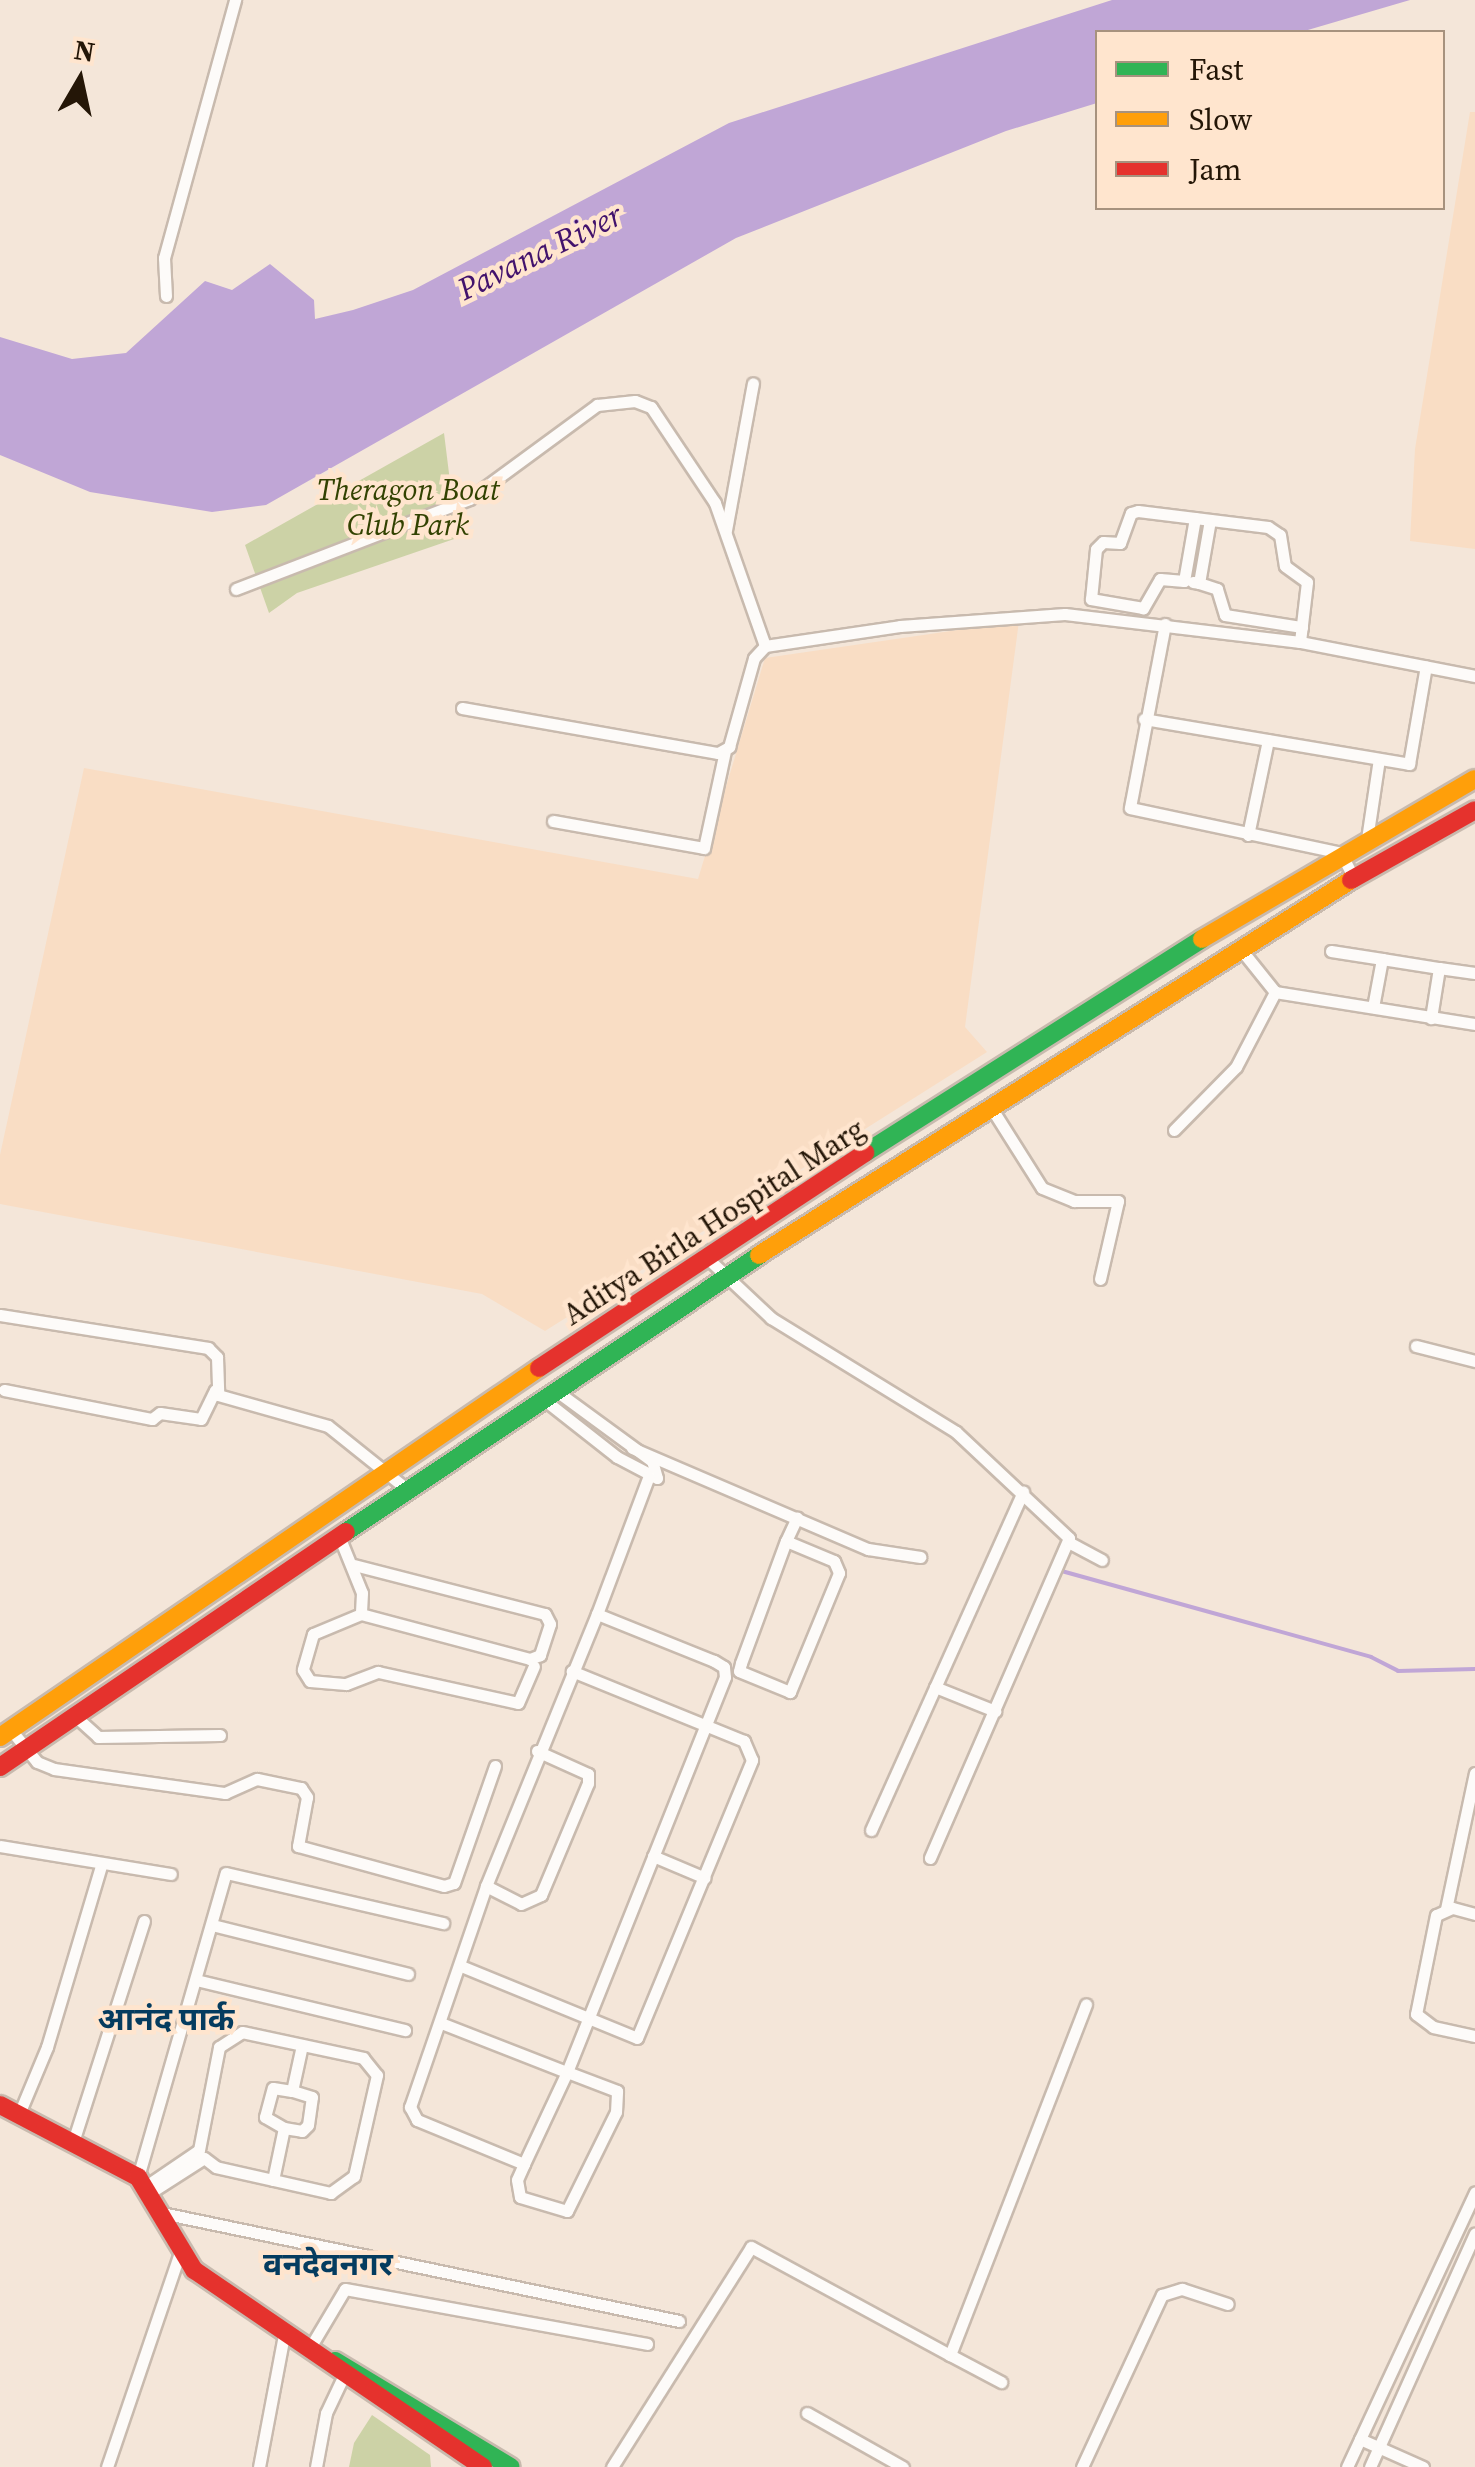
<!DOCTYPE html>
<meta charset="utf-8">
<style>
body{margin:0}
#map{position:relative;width:1475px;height:2467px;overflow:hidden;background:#f4e6d9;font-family:"Source Serif 4","Noto Sans Devanagari",serif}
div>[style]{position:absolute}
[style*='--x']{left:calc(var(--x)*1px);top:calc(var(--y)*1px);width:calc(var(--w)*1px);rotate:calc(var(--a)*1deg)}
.built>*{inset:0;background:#f9ddc4}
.green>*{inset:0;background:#ccd2a6}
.water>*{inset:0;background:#c0a6d6}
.stream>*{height:4px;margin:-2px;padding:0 2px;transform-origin:2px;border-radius:2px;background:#c0a6d6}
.roads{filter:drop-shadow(2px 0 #c8baae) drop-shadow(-2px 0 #c8baae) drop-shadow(0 2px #c8baae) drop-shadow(0 -2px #c8baae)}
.street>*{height:11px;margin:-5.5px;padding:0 5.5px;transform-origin:5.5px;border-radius:5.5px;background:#fdfbf9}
.fast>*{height:18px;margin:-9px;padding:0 9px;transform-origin:9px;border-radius:9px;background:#30b455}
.slow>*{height:18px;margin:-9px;padding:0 9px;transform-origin:9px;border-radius:9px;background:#ff9f0a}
.jam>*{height:18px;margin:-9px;padding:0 9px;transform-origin:9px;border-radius:9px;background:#e5322d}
span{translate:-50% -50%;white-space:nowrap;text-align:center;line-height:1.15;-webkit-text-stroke:9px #ffe5ce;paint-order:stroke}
.park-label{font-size:30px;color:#324201;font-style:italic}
.street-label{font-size:30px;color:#241607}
.water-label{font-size:32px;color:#42126c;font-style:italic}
.neighbourhood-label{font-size:32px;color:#053c5f;font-weight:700}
.legend{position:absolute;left:1095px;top:30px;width:350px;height:180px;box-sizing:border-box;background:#ffe5ce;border:2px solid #a7927e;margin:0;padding:12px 18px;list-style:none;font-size:30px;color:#241607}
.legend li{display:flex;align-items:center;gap:20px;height:50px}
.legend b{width:50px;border:2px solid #a7927e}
.north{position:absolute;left:30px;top:30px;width:100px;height:100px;-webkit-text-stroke:8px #ffe5ce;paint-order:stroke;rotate:9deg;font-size:28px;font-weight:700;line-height:40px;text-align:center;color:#241607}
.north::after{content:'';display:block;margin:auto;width:35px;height:45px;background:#241607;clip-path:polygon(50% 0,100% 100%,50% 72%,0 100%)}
</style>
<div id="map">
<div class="built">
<i style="clip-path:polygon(1470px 112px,1475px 112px,1475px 549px,1410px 541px,1415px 449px)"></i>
<i style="clip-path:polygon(1019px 621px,965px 1027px,987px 1052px,545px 1331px,482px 1294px,0 1204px,0 1155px,84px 768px,698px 879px,765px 658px)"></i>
</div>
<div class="green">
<i style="clip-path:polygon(444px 433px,457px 538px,297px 593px,269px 613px,245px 545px)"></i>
<i style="clip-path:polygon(372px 2415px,430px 2455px,431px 2467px,349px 2467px,354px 2443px)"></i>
</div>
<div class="water">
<i style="clip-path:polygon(1112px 0,1410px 0,1301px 32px,1098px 32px,1097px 103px,1006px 131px,736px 238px,266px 505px,212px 512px,90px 492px,0 455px,0 337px,72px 359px,126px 353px,205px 281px,232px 290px,270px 264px,314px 300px,315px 319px,353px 310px,413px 290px,729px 123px)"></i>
</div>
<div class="stream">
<i style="--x:1058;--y:1570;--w:325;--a:15.5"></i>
<i style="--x:1371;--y:1657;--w:30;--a:27"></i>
<i style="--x:1398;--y:1671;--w:77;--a:-1.5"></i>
</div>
<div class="roads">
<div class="street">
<i style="--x:166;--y:296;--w:38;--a:-93"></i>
<i style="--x:164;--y:258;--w:268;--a:-74.6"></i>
<i style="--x:1195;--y:518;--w:64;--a:99.9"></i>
<i style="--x:1184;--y:581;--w:24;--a:-175"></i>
<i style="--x:1160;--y:579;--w:34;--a:120"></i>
<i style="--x:1143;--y:608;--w:53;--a:-170.2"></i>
<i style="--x:1091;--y:599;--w:50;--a:-84.3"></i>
<i style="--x:1096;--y:549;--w:10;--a:-45"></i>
<i style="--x:1103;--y:542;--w:17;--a:3"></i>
<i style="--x:1120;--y:543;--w:32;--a:-70"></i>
<i style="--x:1131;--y:513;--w:7;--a:-16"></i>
<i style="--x:1138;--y:511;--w:131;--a:7"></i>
<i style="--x:1268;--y:527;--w:14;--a:34"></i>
<i style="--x:1280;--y:535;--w:31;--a:81"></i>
<i style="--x:1285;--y:566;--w:27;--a:36"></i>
<i style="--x:1307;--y:582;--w:60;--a:96.7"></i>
<i style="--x:726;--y:530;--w:149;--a:-79.6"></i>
<i style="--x:1193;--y:582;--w:6;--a:9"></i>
<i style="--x:1199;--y:583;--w:64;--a:-80.1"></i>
<i style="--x:1199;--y:583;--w:19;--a:18"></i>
<i style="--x:1217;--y:589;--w:27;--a:73"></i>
<i style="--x:1225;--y:615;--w:78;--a:8.9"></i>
<i style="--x:236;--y:589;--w:250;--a:-21.1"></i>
<i style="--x:469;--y:499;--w:159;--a:-36.3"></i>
<i style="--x:597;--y:405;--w:38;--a:-6"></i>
<i style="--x:635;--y:401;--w:17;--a:21"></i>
<i style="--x:651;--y:407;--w:115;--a:56.3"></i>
<i style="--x:715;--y:503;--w:151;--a:70.7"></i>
<i style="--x:765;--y:646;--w:136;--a:-8.4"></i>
<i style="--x:900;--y:626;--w:165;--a:-4.2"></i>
<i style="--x:1065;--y:614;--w:237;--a:6.8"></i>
<i style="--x:1300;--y:642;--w:178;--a:11"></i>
<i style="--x:1165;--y:624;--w:187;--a:100.8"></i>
<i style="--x:1130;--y:808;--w:216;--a:12"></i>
<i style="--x:1341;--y:853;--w:28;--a:63"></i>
<i style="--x:462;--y:708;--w:260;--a:10"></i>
<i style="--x:718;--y:753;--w:13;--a:-29"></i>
<i style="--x:729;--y:747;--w:92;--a:-74.3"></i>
<i style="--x:754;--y:658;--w:16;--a:-47"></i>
<i style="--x:1144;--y:719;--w:269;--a:9.6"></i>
<i style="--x:1409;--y:764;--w:99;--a:-80.2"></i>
<i style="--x:553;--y:821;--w:153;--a:10.1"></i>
<i style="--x:704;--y:848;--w:99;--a:-77.8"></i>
<i style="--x:1248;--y:835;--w:97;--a:-78.1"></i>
<i style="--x:1367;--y:839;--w:81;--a:-81.5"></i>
<i style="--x:1239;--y:947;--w:58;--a:51.3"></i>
<i style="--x:1275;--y:992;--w:203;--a:9.1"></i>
<i style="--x:1331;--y:951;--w:52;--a:8.9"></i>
<i style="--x:1382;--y:959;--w:49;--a:100.6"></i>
<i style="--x:1382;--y:959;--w:58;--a:9"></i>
<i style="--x:1439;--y:968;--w:51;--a:99.1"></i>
<i style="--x:1439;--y:968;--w:36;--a:8"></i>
<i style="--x:992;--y:1109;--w:93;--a:57.7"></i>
<i style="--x:1042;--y:1188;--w:35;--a:22"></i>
<i style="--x:1074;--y:1201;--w:44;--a:0"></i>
<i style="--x:1118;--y:1201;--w:80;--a:103"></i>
<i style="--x:1174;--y:1130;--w:88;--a:-45.5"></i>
<i style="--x:1236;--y:1067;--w:85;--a:-62.5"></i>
<i style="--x:704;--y:1255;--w:92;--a:43.2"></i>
<i style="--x:771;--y:1318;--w:217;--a:31.6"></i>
<i style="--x:956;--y:1432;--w:155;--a:43.2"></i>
<i style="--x:1069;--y:1538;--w:349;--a:113.5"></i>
<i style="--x:0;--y:1315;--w:211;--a:9"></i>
<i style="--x:208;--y:1348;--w:13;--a:45"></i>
<i style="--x:217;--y:1357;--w:38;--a:88"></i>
<i style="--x:218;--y:1395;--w:114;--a:15.7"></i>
<i style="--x:328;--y:1426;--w:102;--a:38.7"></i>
<i style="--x:1416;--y:1346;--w:61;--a:14.3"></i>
<i style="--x:4;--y:1390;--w:151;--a:11.1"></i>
<i style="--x:152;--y:1419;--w:10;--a:-37"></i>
<i style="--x:160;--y:1413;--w:41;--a:8.3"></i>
<i style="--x:201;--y:1419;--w:32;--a:-64"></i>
<i style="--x:542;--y:1398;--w:95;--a:38.2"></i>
<i style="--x:617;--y:1457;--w:45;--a:27.7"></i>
<i style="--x:657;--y:1478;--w:18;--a:-106"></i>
<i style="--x:652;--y:1461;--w:120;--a:-143.8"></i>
<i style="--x:632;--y:1448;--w:257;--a:23.2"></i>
<i style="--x:868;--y:1549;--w:53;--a:8.7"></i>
<i style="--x:339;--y:1536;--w:61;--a:68"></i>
<i style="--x:362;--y:1593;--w:21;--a:93"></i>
<i style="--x:786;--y:1541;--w:52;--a:22.6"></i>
<i style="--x:834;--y:1561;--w:13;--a:67"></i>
<i style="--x:839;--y:1573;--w:129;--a:112.4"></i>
<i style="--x:790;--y:1692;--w:55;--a:-157.6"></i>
<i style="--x:739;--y:1671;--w:8;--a:-76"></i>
<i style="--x:741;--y:1663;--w:130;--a:-69.8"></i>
<i style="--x:786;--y:1541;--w:26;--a:-65"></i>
<i style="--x:1070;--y:1543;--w:36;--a:28"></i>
<i style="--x:354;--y:1565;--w:197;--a:14.4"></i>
<i style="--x:545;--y:1614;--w:11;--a:63"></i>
<i style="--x:550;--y:1624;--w:33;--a:108"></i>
<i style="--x:540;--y:1655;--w:11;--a:158"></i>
<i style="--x:530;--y:1659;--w:175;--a:-165.1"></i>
<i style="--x:361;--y:1614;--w:52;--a:157.4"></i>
<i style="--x:313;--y:1634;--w:37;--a:106"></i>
<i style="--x:303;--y:1670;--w:13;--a:58"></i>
<i style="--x:310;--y:1681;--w:36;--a:5"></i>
<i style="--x:346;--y:1684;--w:34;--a:-21"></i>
<i style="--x:378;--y:1672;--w:143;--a:12.5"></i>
<i style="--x:518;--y:1703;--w:40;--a:-66.6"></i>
<i style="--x:935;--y:1687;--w:65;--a:21.8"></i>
<i style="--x:75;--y:1716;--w:31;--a:42"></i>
<i style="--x:98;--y:1737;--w:122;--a:-0.9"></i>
<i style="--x:11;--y:1730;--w:41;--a:50.9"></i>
<i style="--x:37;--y:1762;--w:18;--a:22"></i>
<i style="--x:54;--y:1769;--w:173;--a:8"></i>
<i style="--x:225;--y:1793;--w:35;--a:-24"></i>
<i style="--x:257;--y:1779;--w:45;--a:11.6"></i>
<i style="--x:301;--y:1788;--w:11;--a:56"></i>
<i style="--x:307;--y:1797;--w:50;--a:100.4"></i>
<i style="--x:298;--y:1846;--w:151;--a:15.3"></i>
<i style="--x:444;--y:1886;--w:10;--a:-17"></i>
<i style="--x:454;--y:1883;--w:124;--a:-70.7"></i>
<i style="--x:871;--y:1830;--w:371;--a:-65.8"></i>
<i style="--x:0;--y:1846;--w:173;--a:9.3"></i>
<i style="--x:653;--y:1856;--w:56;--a:22.9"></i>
<i style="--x:486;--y:1886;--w:39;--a:27"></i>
<i style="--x:521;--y:1904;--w:22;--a:-24"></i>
<i style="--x:541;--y:1895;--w:121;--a:-67.2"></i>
<i style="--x:588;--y:1783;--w:9;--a:-90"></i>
<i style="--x:588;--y:1774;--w:56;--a:-155.7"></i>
<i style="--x:1446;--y:1909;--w:139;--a:-78"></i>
<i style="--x:1475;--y:1914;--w:24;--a:-165"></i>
<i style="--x:1452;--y:1908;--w:17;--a:156"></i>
<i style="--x:1436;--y:1915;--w:101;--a:101.4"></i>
<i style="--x:1416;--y:2014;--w:21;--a:37"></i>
<i style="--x:1433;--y:2027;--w:43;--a:12.1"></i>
<i style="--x:212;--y:1925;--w:202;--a:14"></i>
<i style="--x:461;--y:1966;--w:190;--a:22.2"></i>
<i style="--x:637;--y:2038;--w:301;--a:-67.5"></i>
<i style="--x:752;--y:1760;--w:21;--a:-113"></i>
<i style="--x:744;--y:1741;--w:186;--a:-157.9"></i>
<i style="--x:196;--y:1980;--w:215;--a:13.5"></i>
<i style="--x:441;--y:2023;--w:135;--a:21.3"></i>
<i style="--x:567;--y:2072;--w:425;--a:-68.2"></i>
<i style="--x:725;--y:1677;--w:10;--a:-96"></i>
<i style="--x:724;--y:1667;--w:12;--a:-149"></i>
<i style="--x:714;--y:1661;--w:126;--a:-158.1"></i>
<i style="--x:597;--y:1614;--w:147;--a:-69.4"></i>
<i style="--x:19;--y:2114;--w:73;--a:-67.3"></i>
<i style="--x:47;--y:2047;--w:192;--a:-73.4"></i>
<i style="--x:284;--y:2128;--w:22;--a:-150"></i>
<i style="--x:265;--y:2117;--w:30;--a:-75"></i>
<i style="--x:273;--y:2088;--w:19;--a:9"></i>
<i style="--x:73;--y:2142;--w:232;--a:-72.2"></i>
<i style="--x:524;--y:2164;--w:17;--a:114"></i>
<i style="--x:517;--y:2180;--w:17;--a:80"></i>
<i style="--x:520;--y:2197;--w:49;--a:16.6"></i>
<i style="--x:567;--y:2211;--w:110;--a:-63.7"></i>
<i style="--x:616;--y:2112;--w:21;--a:-87"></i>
<i style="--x:617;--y:2091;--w:53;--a:-159.2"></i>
<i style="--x:567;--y:2072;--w:102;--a:115.1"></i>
<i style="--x:524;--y:2164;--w:116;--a:-157.6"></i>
<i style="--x:417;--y:2120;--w:15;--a:-118"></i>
<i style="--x:410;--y:2107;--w:234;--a:-71"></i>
<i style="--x:486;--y:1886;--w:294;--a:-67.8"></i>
<i style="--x:138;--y:2177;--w:316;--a:-73.9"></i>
<i style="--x:226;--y:1873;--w:223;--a:13"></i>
<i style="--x:273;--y:2180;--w:53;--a:-78.1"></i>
<i style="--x:284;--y:2128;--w:18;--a:9"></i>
<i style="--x:302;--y:2131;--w:8;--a:-45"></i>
<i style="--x:308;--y:2125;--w:28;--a:-82"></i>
<i style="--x:312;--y:2097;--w:21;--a:-163"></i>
<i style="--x:292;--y:2091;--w:47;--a:-77.7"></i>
<i style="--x:146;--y:2186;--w:64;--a:-34.2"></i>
<i style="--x:199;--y:2150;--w:105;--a:-79"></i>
<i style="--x:219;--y:2047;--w:27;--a:-33"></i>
<i style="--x:242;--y:2032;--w:124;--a:12.1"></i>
<i style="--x:363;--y:2058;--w:22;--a:51"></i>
<i style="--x:377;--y:2075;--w:104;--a:102.8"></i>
<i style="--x:354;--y:2176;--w:29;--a:144"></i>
<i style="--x:331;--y:2193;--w:118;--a:-167.3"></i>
<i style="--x:216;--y:2167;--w:15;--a:-143"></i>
<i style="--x:204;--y:2158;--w:63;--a:147.3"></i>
<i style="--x:162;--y:2213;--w:528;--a:11.8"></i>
<i style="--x:311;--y:2346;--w:66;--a:-59.2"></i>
<i style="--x:345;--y:2289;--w:307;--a:10.3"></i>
<i style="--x:950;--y:2355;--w:58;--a:27.9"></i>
<i style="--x:807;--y:2413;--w:110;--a:29.4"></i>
<i style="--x:1360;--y:2439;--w:69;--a:24"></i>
<i style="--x:107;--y:2467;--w:226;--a:-71.2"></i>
<i style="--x:259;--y:2467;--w:139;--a:-79.3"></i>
<i style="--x:316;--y:2467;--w:55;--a:-79.5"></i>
<i style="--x:326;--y:2413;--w:42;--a:-64.7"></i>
<i style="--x:612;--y:2467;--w:260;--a:-57.7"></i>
<i style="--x:751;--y:2247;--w:226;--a:28.5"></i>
<i style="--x:950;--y:2355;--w:376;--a:-68.8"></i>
<i style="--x:1082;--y:2467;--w:190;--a:-65.1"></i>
<i style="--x:1162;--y:2295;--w:21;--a:-17"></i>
<i style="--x:1182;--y:2289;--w:48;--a:18.1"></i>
<i style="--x:1347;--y:2467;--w:303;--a:-65"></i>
<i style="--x:1370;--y:2467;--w:256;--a:-65.8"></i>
</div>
<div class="fast">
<i style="--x:865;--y:1153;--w:399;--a:-32.4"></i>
<i style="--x:346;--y:1532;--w:497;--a:-33.8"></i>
<i style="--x:335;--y:2361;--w:205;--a:31.1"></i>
</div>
<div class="slow">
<i style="--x:1202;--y:939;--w:316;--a:-30.4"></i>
<i style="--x:759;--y:1255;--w:701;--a:-32.35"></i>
<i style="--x:0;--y:1737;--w:653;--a:-34.4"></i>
</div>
<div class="jam">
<i style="--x:1351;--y:880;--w:142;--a:-29.4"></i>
<i style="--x:539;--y:1368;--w:391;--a:-33.4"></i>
<i style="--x:0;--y:1767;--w:418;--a:-34.2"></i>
<i style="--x:0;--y:2105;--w:156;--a:27.6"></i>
<i style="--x:138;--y:2177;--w:109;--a:58.9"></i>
<i style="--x:194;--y:2270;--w:350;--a:34.3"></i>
</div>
</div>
<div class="park-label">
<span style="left:408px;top:507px">Theragon Boat<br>Club Park</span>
</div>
<div class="street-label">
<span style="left:714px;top:1222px;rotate:-33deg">Aditya Birla Hospital Marg</span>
</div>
<div class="water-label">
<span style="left:540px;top:252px;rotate:-26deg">Pavana River</span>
</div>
<div class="neighbourhood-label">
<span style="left:166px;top:2019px">आनंद पार्क</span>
<span style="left:328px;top:2264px">वनदेवनगर</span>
</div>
<ul class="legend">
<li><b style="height:12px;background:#30b455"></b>Fast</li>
<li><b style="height:12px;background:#ff9f0a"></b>Slow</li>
<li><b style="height:12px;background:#e5322d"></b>Jam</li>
</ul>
<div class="north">N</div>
</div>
